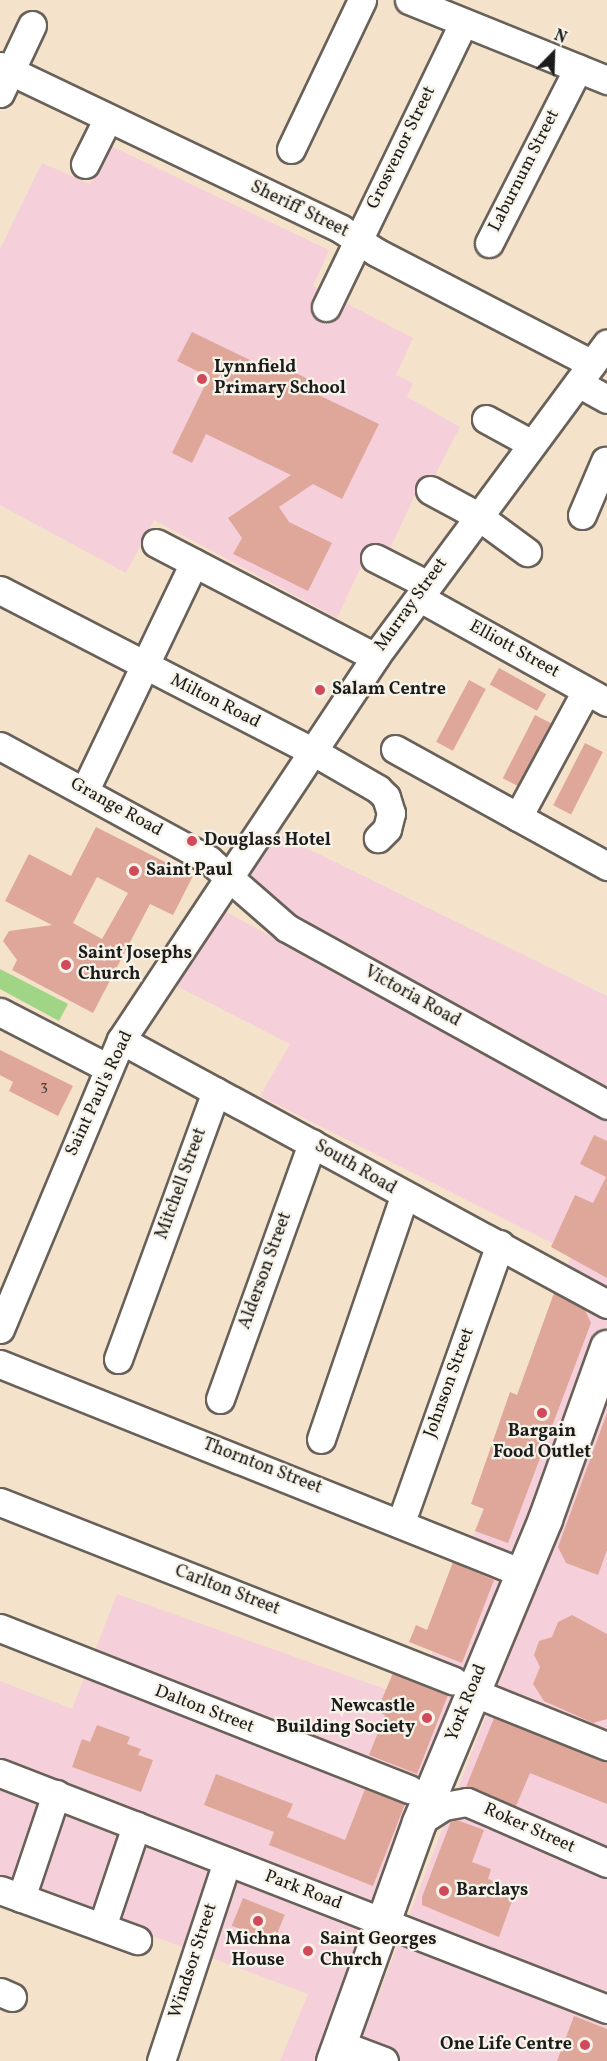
<!DOCTYPE html>
<style>
body{margin:0}
#map{position:relative;width:607px;height:2061px;overflow:hidden;background:#f5e2cb;font-family:Vollkorn,serif}
div>[style]{position:absolute}
[style*='--x']{left:calc(var(--x)*1px);top:calc(var(--y)*1px);width:calc(var(--w)*1px);rotate:calc(var(--a)*1deg)}
.built>*{inset:0;background:#f5cfd9}
.green>*{inset:0;background:#a0d585}
.building>*{inset:0;background:#dfa79a;transform-origin:0 0}
.roads{filter:drop-shadow(2px 0 #686159) drop-shadow(-2px 0 #686159) drop-shadow(0 2px #686159) drop-shadow(0 -2px #686159)}
.minor>*{height:27px;margin:-13.5px;padding:0 13.5px;transform-origin:13.5px;border-radius:13.5px;background:#fff}
.major>*{height:33px;margin:-16.5px;padding:0 16.5px;transform-origin:16.5px;border-radius:16.5px;background:#fff}
.dots>*{width:16px;height:16px;translate:-50% -50%;box-sizing:border-box;border:3px solid #f7f3e8;border-radius:50%}
span{translate:-50% -50%;white-space:nowrap;text-align:center;line-height:1.15;-webkit-text-stroke:4.5px #f7f3e8;paint-order:stroke}
.number-label{font-size:15px;color:#4d3f3c}
.number-label span{-webkit-text-stroke-width:0}
.street-label{font-size:18px;color:#1c1c1c}
.poi-label{font-size:18px;color:#1c1c1c;font-weight:700}
.left{translate:0 -50%;text-align:left}
.right{translate:-100% -50%;text-align:right}
.north{position:absolute;left:523px;top:24px;width:60px;height:60px;-webkit-text-stroke:4px #f7f3e8;paint-order:stroke;rotate:23deg;font-size:16px;font-weight:700;line-height:24px;text-align:center;color:#1c1c1c}
.north::after{content:'';display:block;margin:auto;width:21px;height:27px;background:#1c1c1c;clip-path:polygon(50% 0,100% 100%,50% 72%,0 100%)}
</style>
<div id="map">
<div class="built">
<i style="clip-path:polygon(109px 145px,329px 250px,313px 286px,413px 338px,396px 375px,413px 383px,407px 397px,460px 427px,433px 479px,424px 475px,389px 551px,372px 543px,337px 618px,154px 520px,126px 573px,0 505px,0 249px,42px 163px,90px 184px)"></i>
<i style="clip-path:polygon(268px 829px,607px 996px,607px 1088px,230px 887px)"></i>
<i style="clip-path:polygon(206px 901px,607px 1120px,607px 1325px,415px 1793px,316px 2061px,280px 2061px,308px 1994px,0 1879px,0 1681px,72px 1709px,117px 1594px,416px 1700px,572px 1253px,260px 1096px,290px 1044px,161px 978px)"></i>
<i style="clip-path:polygon(607px 1402px,607px 2029px,574px 2017px,557px 2061px,353px 2061px)"></i>
</div>
<div class="green">
<i style="clip-path:polygon(0 969px,68px 1004px,59px 1021px,0 989px)"></i>
</div>
<div class="building">
<i style="clip-path:polygon(192px 332px,264px 367px,267px 359px,308px 379px,304px 388px,379px 424px,342px 499px,313px 484px,279px 507px,289px 522px,332px 543px,308px 591px,233px 554px,242px 538px,228px 518px,291px 475px,206px 434px,192px 463px,172px 453px,209px 377px,177px 361px)"></i>
<i style="left:499px;top:668px;width:54px;height:19px;rotate:29deg"></i>
<i style="left:469px;top:680px;width:19px;height:70px;rotate:28deg"></i>
<i style="left:535px;top:715px;width:18px;height:71px;rotate:27deg"></i>
<i style="left:585px;top:743px;width:20px;height:70px;rotate:27deg"></i>
<i style="clip-path:polygon(evenodd,96px 827px,193px 876px,173px 915px,150px 904px,93px 1013px,12px 970px,17px 960px,3px 941px,9px 931px,52px 925px,5px 901px,29px 854px,71px 876px,96px 827px,97px 877px,128px 893px,102px 939px,73px 923px,97px 877px)"></i>
<i style="clip-path:polygon(0 1050px,73px 1086px,58px 1116px,9px 1091px,13px 1082px,0 1075px)"></i>
<i style="clip-path:polygon(594px 1135px,607px 1141px,607px 1278px,551px 1247px,575px 1195px,593px 1203px,606px 1177px,580px 1164px)"></i>
<i style="clip-path:polygon(554px 1293px,585px 1310px,591px 1323px,508px 1543px,475px 1531px,484px 1509px,471px 1504px,510px 1392px,517px 1395px)"></i>
<i style="clip-path:polygon(607px 1413px,607px 1550px,598px 1575px,566px 1563px,558px 1547px)"></i>
<i style="clip-path:polygon(453px 1562px,494px 1580px,462px 1663px,409px 1642px,416px 1625px,427px 1630px)"></i>
<i style="clip-path:polygon(572px 1615px,607px 1634px,607px 1719px,593px 1723px,544px 1701px,533px 1684px,540px 1667px,534px 1655px,539px 1641px,552px 1637px,558px 1622px)"></i>
<i style="clip-path:polygon(393px 1673px,448px 1695px,417px 1774px,369px 1755px,385px 1715px,377px 1711px)"></i>
<i style="clip-path:polygon(494px 1718px,607px 1761px,607px 1804px,530px 1773px,516px 1806px,466px 1787px)"></i>
<i style="clip-path:polygon(97px 1725px,130px 1737px,127px 1744px,141px 1749px,138px 1755px,153px 1760px,141px 1792px,72px 1767px,82px 1739px,90px 1742px)"></i>
<i style="clip-path:polygon(216px 1774px,293px 1804px,287px 1817px,345px 1840px,365px 1789px,405px 1804px,373px 1886px,269px 1845px,274px 1832px,204px 1805px)"></i>
<i style="clip-path:polygon(457px 1820px,484px 1830px,472px 1862px,491px 1869px,488px 1879px,516px 1890px,499px 1937px,422px 1905px,422px 1897px,451px 1821px)"></i>
<i style="left:243px;top:1898px;width:45px;height:30px;rotate:22deg"></i>
<i style="clip-path:polygon(574px 2016px,607px 2029px,607px 2061px,557px 2061px)"></i>
</div>
<div class="roads">
<div class="minor">
<i style="--x:409;--y:0;--w:214;--a:22"></i>
<i style="--x:0;--y:66;--w:378;--a:25.5"></i>
<i style="--x:341;--y:229;--w:42;--a:33.3"></i>
<i style="--x:376;--y:252;--w:243;--a:27.4"></i>
<i style="--x:0;--y:93;--w:75;--a:-64.8"></i>
<i style="--x:291;--y:149;--w:165;--a:-64.5"></i>
<i style="--x:85;--y:164;--w:51;--a:-63.4"></i>
<i style="--x:489;--y:243;--w:196;--a:-63"></i>
<i style="--x:326;--y:307;--w:315;--a:-64.2"></i>
<i style="--x:578;--y:383;--w:33;--a:29"></i>
<i style="--x:486;--y:419;--w:52;--a:28.5"></i>
<i style="--x:430;--y:490;--w:55;--a:28.4"></i>
<i style="--x:478;--y:516;--w:61;--a:36.3"></i>
<i style="--x:582;--y:515;--w:59;--a:-66.9"></i>
<i style="--x:156;--y:543;--w:247;--a:27.5"></i>
<i style="--x:375;--y:558;--w:59;--a:27"></i>
<i style="--x:0;--y:590;--w:353;--a:27.3"></i>
<i style="--x:314;--y:752;--w:74;--a:30"></i>
<i style="--x:378;--y:789;--w:11;--a:45"></i>
<i style="--x:386;--y:797;--w:17;--a:73"></i>
<i style="--x:391;--y:813;--w:16;--a:104"></i>
<i style="--x:387;--y:829;--w:13;--a:135"></i>
<i style="--x:420;--y:598;--w:214;--a:29.1"></i>
<i style="--x:586;--y:691;--w:143;--a:118.4"></i>
<i style="--x:518;--y:817;--w:102;--a:28.8"></i>
<i style="--x:0;--y:746;--w:238;--a:28.6"></i>
<i style="--x:209;--y:860;--w:103;--a:41.1"></i>
<i style="--x:287;--y:928;--w:366;--a:28.9"></i>
<i style="--x:395;--y:749;--w:141;--a:28.9"></i>
<i style="--x:85;--y:790;--w:252;--a:-64.4"></i>
<i style="--x:0;--y:1012;--w:122;--a:27.4"></i>
<i style="--x:121;--y:1040;--w:553;--a:28.51"></i>
<i style="--x:0;--y:1329;--w:313;--a:-67.3"></i>
<i style="--x:121;--y:1040;--w:460;--a:-56.4"></i>
<i style="--x:375;--y:657;--w:390;--a:-53.5"></i>
<i style="--x:118;--y:1359;--w:285;--a:-69.9"></i>
<i style="--x:0;--y:1364;--w:562;--a:21.82"></i>
<i style="--x:220;--y:1399;--w:272;--a:-70.2"></i>
<i style="--x:321;--y:1439;--w:257;--a:-71.1"></i>
<i style="--x:0;--y:1502;--w:487;--a:21.5"></i>
<i style="--x:401;--y:1522;--w:295;--a:-70.4"></i>
<i style="--x:0;--y:1628;--w:440;--a:21.5"></i>
<i style="--x:470;--y:1691;--w:148;--a:21.9"></i>
<i style="--x:0;--y:1773;--w:651;--a:21.25"></i>
<i style="--x:419;--y:1822;--w:30;--a:-33"></i>
<i style="--x:444;--y:1806;--w:23;--a:-10"></i>
<i style="--x:467;--y:1802;--w:153;--a:23.5"></i>
<i style="--x:0;--y:1890;--w:146;--a:20.1"></i>
<i style="--x:21;--y:1898;--w:110;--a:-71.4"></i>
<i style="--x:102;--y:1927;--w:107;--a:-71.4"></i>
<i style="--x:0;--y:1992;--w:13;--a:23"></i>
<i style="--x:339;--y:2044;--w:48;--a:20.7"></i>
<i style="--x:161;--y:2061;--w:210;--a:-71.7"></i>
</div>
<div class="major">
<i style="--x:333;--y:2061;--w:254;--a:-70.2"></i>
<i style="--x:419;--y:1822;--w:328;--a:-67.4"></i>
<i style="--x:545;--y:1519;--w:183;--a:-70.2"></i>
</div>
</div>
<div class="dots">
<i style="left:202px;top:379px;background:#d1495b"></i>
<i style="left:320px;top:690px;background:#d1495b"></i>
<i style="left:192px;top:841px;background:#d1495b"></i>
<i style="left:134px;top:871px;background:#d1495b"></i>
<i style="left:66px;top:965px;background:#d1495b"></i>
<i style="left:542px;top:1413px;background:#d1495b"></i>
<i style="left:427px;top:1718px;background:#d1495b"></i>
<i style="left:444px;top:1891px;background:#d1495b"></i>
<i style="left:258px;top:1921px;background:#d1495b"></i>
<i style="left:308px;top:1951px;background:#d1495b"></i>
<i style="left:585px;top:2045px;background:#d1495b"></i>
</div>
<div class="number-label">
<span style="left:44px;top:1087px">3</span>
</div>
<div class="street-label">
<span style="left:402px;top:148px;rotate:-64deg">Grosvenor Street</span>
<span style="left:525px;top:171px;rotate:-63deg">Laburnum Street</span>
<span style="left:299px;top:210px;rotate:26deg">Sheriff Street</span>
<span style="left:412px;top:605px;rotate:-54deg">Murray Street</span>
<span style="left:514px;top:650px;rotate:29deg">Elliott Street</span>
<span style="left:215px;top:702px;rotate:27deg">Milton Road</span>
<span style="left:116px;top:808px;rotate:29deg">Grange Road</span>
<span style="left:412px;top:997px;rotate:29deg">Victoria Road</span>
<span style="left:100px;top:1094px;rotate:-65deg">Saint Paul's Road</span>
<span style="left:355px;top:1168px;rotate:30deg">South Road</span>
<span style="left:182px;top:1184px;rotate:-70deg">Mitchell Street</span>
<span style="left:266px;top:1271px;rotate:-70deg">Alderson Street</span>
<span style="left:450px;top:1383px;rotate:-70deg">Johnson Street</span>
<span style="left:262px;top:1467px;rotate:21deg">Thornton Street</span>
<span style="left:227px;top:1591px;rotate:21deg">Carlton Street</span>
<span style="left:467px;top:1703px;rotate:-68deg">York Road</span>
<span style="left:204px;top:1710px;rotate:21deg">Dalton Street</span>
<span style="left:529px;top:1829px;rotate:24deg">Roker Street</span>
<span style="left:303px;top:1891px;rotate:21deg">Park Road</span>
<span style="left:194px;top:1961px;rotate:-72deg">Windsor Street</span>
</div>
<div class="poi-label">
<span class="left" style="left:214px;top:379px">Lynnfield<br>Primary School</span>
<span class="left" style="left:332px;top:690px">Salam Centre</span>
<span class="left" style="left:204px;top:841px">Douglass Hotel</span>
<span class="left" style="left:146px;top:871px">Saint Paul</span>
<span class="left" style="left:78px;top:965px">Saint Josephs<br>Church</span>
<span style="left:542px;top:1443px">Bargain<br>Food Outlet</span>
<span class="right" style="left:415px;top:1718px">Newcastle<br>Building Society</span>
<span class="left" style="left:456px;top:1891px">Barclays</span>
<span style="left:258px;top:1951px">Michna<br>House</span>
<span class="left" style="left:320px;top:1951px">Saint Georges<br>Church</span>
<span class="right" style="left:572px;top:2045px">One Life Centre</span>
</div>
<div class="north">N</div>
</div>
